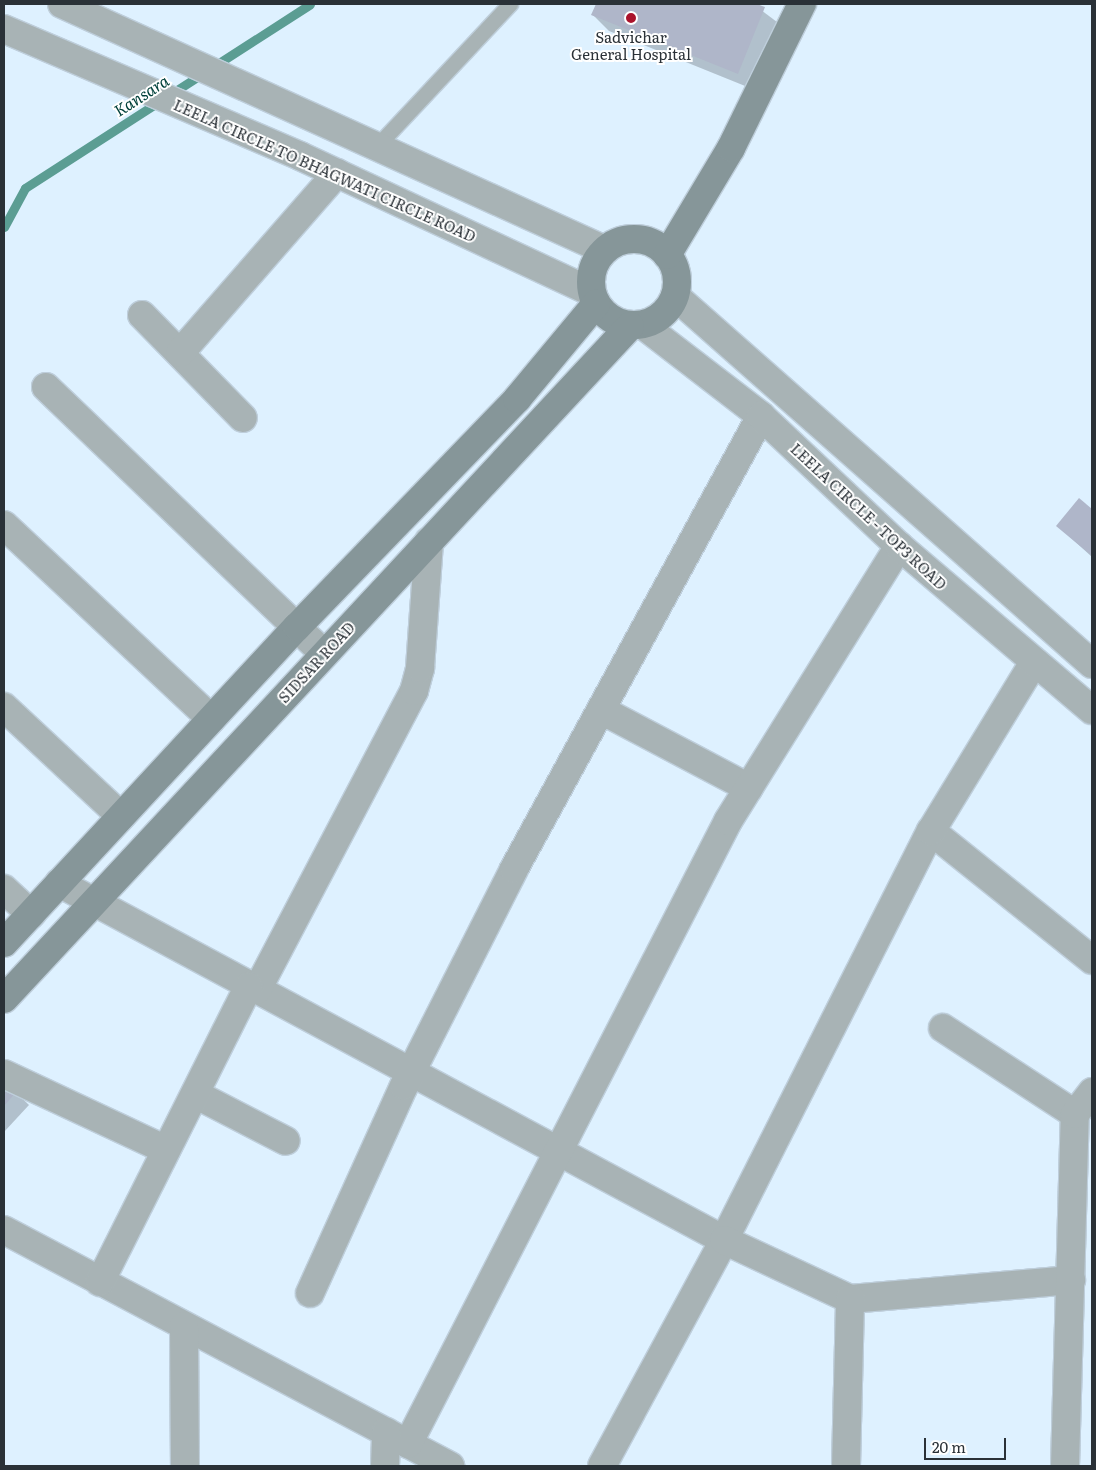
<!DOCTYPE html>
<style>
body{margin:0}
#map{position:relative;width:1096px;height:1470px;overflow:hidden;background:#def1ff;font-family:Literata,serif}
div>[style]{position:absolute}
[style*='--x']{left:calc(var(--x)*1px);top:calc(var(--y)*1px);width:calc(var(--w)*1px);rotate:calc(var(--a)*1deg)}
.shadow>*{inset:0;background:#0003}
.stream>*{height:9px;margin:-4.5px;padding:0 4.5px;transform-origin:4.5px;border-radius:4.5px;background:#5b9d93}
.building>*{inset:0;background:#afb6c9}
.roads{filter:drop-shadow(1px 0 #becedb) drop-shadow(-1px 0 #becedb) drop-shadow(0 1px #becedb) drop-shadow(0 -1px #becedb)}
.service>*{height:15px;margin:-7.5px;padding:0 7.5px;transform-origin:7.5px;border-radius:7.5px;background:#a8b3b5}
.minor>*{height:28px;margin:-14px;padding:0 14px;transform-origin:14px;border-radius:14px;background:#a8b3b5}
.tertiary>*{height:28px;margin:-14px;padding:0 14px;transform-origin:14px;border-radius:14px;background:#a8b3b5}
.secondary>*{height:28px;margin:-14px;padding:0 14px;transform-origin:14px;border-radius:14px;background:#869699}
.secondary>.ring{margin:-14px;padding:0;box-sizing:content-box;background:none;border:28px solid #869699;border-radius:50%}
.dots>*{width:14px;height:14px;translate:-50% -50%;box-sizing:border-box;border:2px solid #fff;border-radius:50%}
span{translate:-50% -50%;white-space:nowrap;text-align:center;line-height:1.15;-webkit-text-stroke:4px #fff;paint-order:stroke}
.poi-label{font-size:15px;color:#2a3137}
.street-label{font-size:15px;color:#2a3137}
.water-label{font-size:16px;color:#00403a;font-style:italic}
.frame{position:absolute;inset:0;border:5px solid #2a3137;pointer-events:none}
.scale{position:absolute;left:924px;top:1438px;width:82px;height:22px;box-sizing:border-box;border:2px solid #2a3137;border-top:0;padding-left:6px;font-size:15px;line-height:18px;white-space:nowrap;color:#2a3137;-webkit-text-stroke:4px #fff;paint-order:stroke}
</style>
<div id="map">
<div class="shadow">
<i style="clip-path:polygon(597px 4px,753px 4px,781px 25px,755px 90px,609px 31px,593px 15px)"></i>
<i style="clip-path:polygon(1079px 500px,1092px 510px,1092px 557px,1058px 526px)"></i>
<i style="clip-path:polygon(4px 1081px,29px 1105px,4px 1132px)"></i>
</div>
<div class="stream">
<i style="--x:4;--y:227;--w:44;--a:-61.7"></i>
<i style="--x:25;--y:188;--w:339;--a:-32.8"></i>
</div>
<div class="building">
<i style="clip-path:polygon(596px 4px,757px 4px,765px 7px,738px 74px,591px 15px)"></i>
<i style="clip-path:polygon(1079px 498px,1092px 509px,1092px 556px,1056px 526px)"></i>
<i style="clip-path:polygon(4px 1079px,17px 1091px,4px 1106px)"></i>
</div>
<div class="roads">
<div class="service">
<i style="--x:377;--y:146;--w:195;--a:-46.9"></i>
</div>
<div class="minor">
<i style="--x:142;--y:315;--w:144;--a:45.6"></i>
<i style="--x:180;--y:353;--w:239;--a:-48.9"></i>
<i style="--x:46;--y:387;--w:385;--a:43.8"></i>
<i style="--x:4;--y:525;--w:284;--a:43.1"></i>
<i style="--x:4;--y:707;--w:160;--a:43"></i>
<i style="--x:601;--y:710;--w:167;--a:27.8"></i>
<i style="--x:931;--y:831;--w:206;--a:38.7"></i>
<i style="--x:59;--y:883;--w:755;--a:28.23"></i>
<i style="--x:724;--y:1240;--w:458;--a:-63.2"></i>
<i style="--x:931;--y:831;--w:198;--a:-58.6"></i>
<i style="--x:4;--y:889;--w:37;--a:43"></i>
<i style="--x:257;--y:990;--w:338;--a:-62.3"></i>
<i style="--x:414;--y:691;--w:24;--a:-75"></i>
<i style="--x:420;--y:668;--w:127;--a:-85.9"></i>
<i style="--x:943;--y:1028;--w:158;--a:33.1"></i>
<i style="--x:4;--y:1074;--w:179;--a:25.1"></i>
<i style="--x:195;--y:1094;--w:102;--a:27.3"></i>
<i style="--x:4;--y:1230;--w:505;--a:27.89"></i>
<i style="--x:100;--y:1282;--w:331;--a:-63.3"></i>
<i style="--x:310;--y:1293;--w:227;--a:-65.6"></i>
<i style="--x:404;--y:1086;--w:243;--a:-63.1"></i>
<i style="--x:514;--y:869;--w:516;--a:-61.4"></i>
<i style="--x:184;--y:1326;--w:140;--a:89.6"></i>
<i style="--x:408;--y:1444;--w:700;--a:-62.81"></i>
<i style="--x:728;--y:821;--w:324;--a:-58.1"></i>
<i style="--x:385;--y:1466;--w:34;--a:-88"></i>
<i style="--x:602;--y:1466;--w:257;--a:-61.6"></i>
<i style="--x:724;--y:1240;--w:139;--a:25.1"></i>
<i style="--x:850;--y:1299;--w:222;--a:-4.9"></i>
<i style="--x:846;--y:1466;--w:167;--a:-88.6"></i>
<i style="--x:1065;--y:1466;--w:352;--a:-88.4"></i>
<i style="--x:1075;--y:1114;--w:28;--a:-52"></i>
</div>
<div class="tertiary">
<i style="--x:62;--y:4;--w:596;--a:24.37"></i>
<i style="--x:4;--y:29;--w:322;--a:23.2"></i>
<i style="--x:300;--y:156;--w:320;--a:25"></i>
<i style="--x:675;--y:296;--w:556;--a:41.43"></i>
<i style="--x:643;--y:325;--w:149;--a:37.6"></i>
<i style="--x:761;--y:416;--w:190;--a:43.3"></i>
<i style="--x:899;--y:546;--w:253;--a:40.4"></i>
</div>
<div class="secondary">
<i class="ring" style="left:591px;top:239px;width:58px;height:58px"></i>
<i style="--x:667;--y:255;--w:125;--a:-59.1"></i>
<i style="--x:731;--y:148;--w:161;--a:-63.8"></i>
<i style="--x:4;--y:943;--w:431;--a:-47.2"></i>
<i style="--x:297;--y:627;--w:317;--a:-46"></i>
<i style="--x:517;--y:399;--w:124;--a:-50.3"></i>
<i style="--x:4;--y:999;--w:919;--a:-47.07"></i>
</div>
</div>
<div class="dots">
<i style="left:631px;top:18px;background:#aa132c"></i>
</div>
<div class="poi-label">
<span style="left:631px;top:45px">Sadvichar<br>General Hospital</span>
</div>
<div class="street-label">
<span style="left:325px;top:170px;rotate:24deg">LEELA CIRCLE TO BHAGWATI CIRCLE ROAD</span>
<span style="left:869px;top:516px;rotate:43deg">LEELA CIRCLE - TOP3 ROAD</span>
<span style="left:316px;top:662px;rotate:-47deg">SIDSAR ROAD</span>
</div>
<div class="water-label">
<span style="left:141px;top:95px;rotate:-33deg">Kansara</span>
</div>
<div class="frame"></div>
<div class="scale">20 m</div>
</div>
